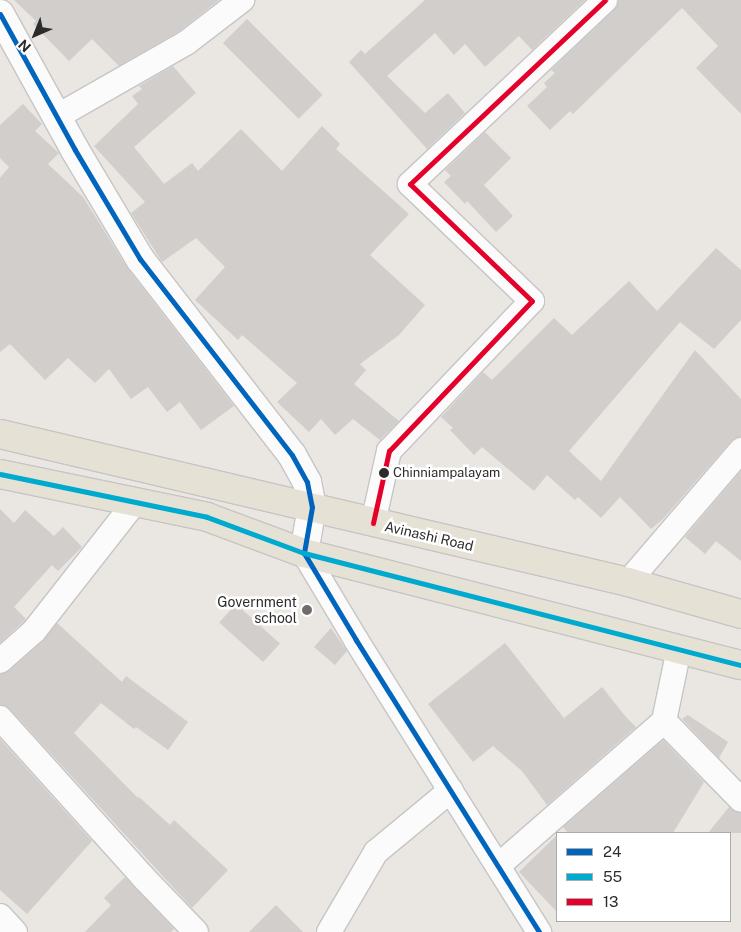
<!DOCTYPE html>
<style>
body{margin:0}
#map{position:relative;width:741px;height:932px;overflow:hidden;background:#eae6e2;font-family:"Public Sans",sans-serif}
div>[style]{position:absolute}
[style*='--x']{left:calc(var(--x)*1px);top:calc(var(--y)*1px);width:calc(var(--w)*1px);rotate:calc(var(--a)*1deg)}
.building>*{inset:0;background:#d1cecb;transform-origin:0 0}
.roads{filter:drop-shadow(1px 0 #c6c5c5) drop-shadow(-1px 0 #c6c5c5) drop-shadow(0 1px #c6c5c5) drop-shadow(0 -1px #c6c5c5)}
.minor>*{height:24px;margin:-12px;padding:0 12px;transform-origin:12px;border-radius:12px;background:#fcfbfb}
.secondary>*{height:28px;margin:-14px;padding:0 14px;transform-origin:14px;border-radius:14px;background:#fcfbfb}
.primary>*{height:28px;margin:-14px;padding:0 14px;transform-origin:14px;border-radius:14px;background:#e6e1d5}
.bus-1>*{height:5px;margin:-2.5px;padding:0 2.5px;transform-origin:2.5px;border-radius:2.5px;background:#0065bd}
.bus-2>*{height:5px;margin:-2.5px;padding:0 2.5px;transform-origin:2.5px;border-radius:2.5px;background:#00a9ce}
.bus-3>*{height:5px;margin:-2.5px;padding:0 2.5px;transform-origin:2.5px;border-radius:2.5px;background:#e4002b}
.dots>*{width:14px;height:14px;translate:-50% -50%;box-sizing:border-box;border:2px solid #fff;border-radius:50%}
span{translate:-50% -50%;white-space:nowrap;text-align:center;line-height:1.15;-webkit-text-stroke:5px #fff;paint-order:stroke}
.bus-label{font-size:13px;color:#2c2c2c}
.left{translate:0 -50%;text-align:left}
.street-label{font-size:14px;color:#2c2c2c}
.poi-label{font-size:14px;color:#2c2c2c}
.right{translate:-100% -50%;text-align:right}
.legend{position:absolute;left:556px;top:832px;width:175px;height:90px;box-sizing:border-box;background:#fff;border:1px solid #ababab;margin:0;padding:6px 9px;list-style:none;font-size:15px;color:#2c2c2c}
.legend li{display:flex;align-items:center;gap:10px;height:25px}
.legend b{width:25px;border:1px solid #ababab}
.north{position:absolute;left:10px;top:10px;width:50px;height:50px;-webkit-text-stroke:4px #fff;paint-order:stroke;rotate:224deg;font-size:14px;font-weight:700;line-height:20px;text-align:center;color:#2c2c2c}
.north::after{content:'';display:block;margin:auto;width:18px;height:22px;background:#2c2c2c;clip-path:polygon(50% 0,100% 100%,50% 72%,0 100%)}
</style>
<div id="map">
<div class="building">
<i style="clip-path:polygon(14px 0,219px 0,178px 32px,119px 66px,92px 39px,69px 61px,33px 24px,36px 21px)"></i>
<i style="clip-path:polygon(425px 0,585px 0,532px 50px,519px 36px,485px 67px,465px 44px,454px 55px,435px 33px,387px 76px,425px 113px,448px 93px,465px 113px,427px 149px,349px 62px,361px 50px,365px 54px)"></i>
<i style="clip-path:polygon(618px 0,741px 0,741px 114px,696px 68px,718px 46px,682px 8px,573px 114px,570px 111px,550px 130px,527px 106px,547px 87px,544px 83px,555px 73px,551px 70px,614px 10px)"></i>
<i style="left:247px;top:19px;width:107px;height:34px;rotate:45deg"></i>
<i style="clip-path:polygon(173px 66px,196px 93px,134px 147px,164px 184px,192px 163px,198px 171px,241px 129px,282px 171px,322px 126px,340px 144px,336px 149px,409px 214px,370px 255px,425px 305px,399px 335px,360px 364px,366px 370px,354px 384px,399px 421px,380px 440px,353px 419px,335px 435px,321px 419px,309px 432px,277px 402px,297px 383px,242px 335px,238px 340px,195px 300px,225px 267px,196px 238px,162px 262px,131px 213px,145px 202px,94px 146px,138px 104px,132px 96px,142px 89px,139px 86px)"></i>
<i style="clip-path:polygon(23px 104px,42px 124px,35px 131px,59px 153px,48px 164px,83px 197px,128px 269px,234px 406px,201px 430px,180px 402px,167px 412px,148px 387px,131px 399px,109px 369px,95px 383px,68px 358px,45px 380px,10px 344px,0 352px,0 178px,9px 167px,0 158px,0 125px)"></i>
<i style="clip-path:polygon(485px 132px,511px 158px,484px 185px,513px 216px,496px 232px,467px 201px,465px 204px,444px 182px,451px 176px,445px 170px)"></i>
<i style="clip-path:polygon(716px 248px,741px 270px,741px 320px,714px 349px,680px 322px,569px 451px,601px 481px,695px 350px,741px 399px,741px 437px,731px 441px,663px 519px,651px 529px,620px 497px,601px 518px,578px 497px,575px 500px,547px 475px,534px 491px,482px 447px,474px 455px,450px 430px,453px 428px,441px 417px,483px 372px,492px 380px,554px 318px,572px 335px,629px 281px,657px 311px)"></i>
<i style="clip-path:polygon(741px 471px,741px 561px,716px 541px,705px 554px,685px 537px)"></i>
<i style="clip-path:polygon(0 509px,14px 523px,25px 510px,54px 536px,63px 527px,82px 547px,58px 571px,52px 565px,14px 607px,26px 619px,0 643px)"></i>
<i style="left:236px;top:604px;width:59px;height:25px;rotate:42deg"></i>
<i style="clip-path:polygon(57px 623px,122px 682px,126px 676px,188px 722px,168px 750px,136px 727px,134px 729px,101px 703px,74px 733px,138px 798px,139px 797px,170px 825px,174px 820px,228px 870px,192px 908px,10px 709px,0 705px,0 674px,9px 671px,43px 641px)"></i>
<i style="clip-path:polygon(331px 628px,347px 651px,335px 665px,314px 647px)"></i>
<i style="clip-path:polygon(505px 643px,564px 718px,602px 687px,626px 717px,636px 727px,547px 805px,522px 771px,493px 746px,473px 762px,428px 704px)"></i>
<i style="clip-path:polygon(688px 715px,728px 742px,719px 758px,682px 719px)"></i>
<i style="clip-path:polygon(0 739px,92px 841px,27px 914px,0 890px)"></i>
<i style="clip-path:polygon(663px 740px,704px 782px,673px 833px,568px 833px,563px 827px)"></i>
<i style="clip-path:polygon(729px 807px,741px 813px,741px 833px,708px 833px)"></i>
<i style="clip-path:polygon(557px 835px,557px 912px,519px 872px)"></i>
<i style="clip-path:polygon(125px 877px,174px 929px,171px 932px,85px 932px,111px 905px,104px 898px)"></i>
<i style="clip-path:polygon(276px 905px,303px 932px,249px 932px)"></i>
</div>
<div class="roads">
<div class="minor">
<i style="--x:58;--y:116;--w:147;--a:-29.7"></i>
<i style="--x:186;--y:43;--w:71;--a:-37.5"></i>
<i style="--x:373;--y:523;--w:74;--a:-77.5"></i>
<i style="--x:389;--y:451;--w:207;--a:-46.4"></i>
<i style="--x:532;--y:301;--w:169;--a:-136.2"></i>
<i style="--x:410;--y:184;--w:268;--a:-43.3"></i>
<i style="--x:304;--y:553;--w:101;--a:59.1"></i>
<i style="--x:356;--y:640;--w:345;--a:57.9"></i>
<i style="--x:628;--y:582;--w:174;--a:-49.4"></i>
<i style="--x:0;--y:661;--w:45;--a:-41.4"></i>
<i style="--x:34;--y:631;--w:165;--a:-51.9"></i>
<i style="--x:0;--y:718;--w:215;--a:48"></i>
<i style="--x:144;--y:878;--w:75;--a:46.1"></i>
<i style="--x:664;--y:721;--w:74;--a:-78.2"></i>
<i style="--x:498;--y:866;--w:220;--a:-41.1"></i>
<i style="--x:664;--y:721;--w:110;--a:45.7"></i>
<i style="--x:0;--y:916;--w:22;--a:47"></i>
<i style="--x:329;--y:932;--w:93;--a:-59.6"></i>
<i style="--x:376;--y:852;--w:97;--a:-39.6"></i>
</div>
<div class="secondary">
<i style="--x:0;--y:14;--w:155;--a:61.1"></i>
<i style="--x:75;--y:150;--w:127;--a:59.2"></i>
<i style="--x:140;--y:259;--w:248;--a:52.2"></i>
<i style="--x:292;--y:455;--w:31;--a:61"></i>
<i style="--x:307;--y:482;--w:25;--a:79"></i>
<i style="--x:312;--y:507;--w:47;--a:99.9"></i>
</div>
<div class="primary">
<i style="--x:0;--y:434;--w:645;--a:13.26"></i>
<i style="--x:628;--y:582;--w:117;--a:15.8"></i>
<i style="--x:0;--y:474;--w:211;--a:11.7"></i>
<i style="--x:207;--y:517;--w:103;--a:20.4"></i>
<i style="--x:304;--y:553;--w:451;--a:14.4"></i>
</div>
</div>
<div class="bus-1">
<i style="--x:0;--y:14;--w:155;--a:61.1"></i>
<i style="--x:75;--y:150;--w:127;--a:59.2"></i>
<i style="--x:140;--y:259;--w:248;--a:52.2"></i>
<i style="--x:292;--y:455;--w:31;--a:61"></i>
<i style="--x:307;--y:482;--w:25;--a:79"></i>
<i style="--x:312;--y:507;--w:47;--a:99.9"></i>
<i style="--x:304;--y:553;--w:101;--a:59.1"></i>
<i style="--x:356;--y:640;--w:345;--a:57.9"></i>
</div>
<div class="bus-2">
<i style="--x:0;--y:474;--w:211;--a:11.7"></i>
<i style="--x:207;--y:517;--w:103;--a:20.4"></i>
<i style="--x:304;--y:553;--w:451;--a:14.4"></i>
</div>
<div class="bus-3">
<i style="--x:373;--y:523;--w:74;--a:-77.5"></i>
<i style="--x:389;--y:451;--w:207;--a:-46.4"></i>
<i style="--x:532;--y:301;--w:169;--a:-136.2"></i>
<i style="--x:410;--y:184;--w:268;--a:-43.3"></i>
</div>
<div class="dots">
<i style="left:384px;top:473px;background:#2c2c2c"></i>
<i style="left:307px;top:610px;background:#6e6d6c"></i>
</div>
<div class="bus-label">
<span class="left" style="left:393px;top:473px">Chinniampalayam</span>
</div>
<div class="street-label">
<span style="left:429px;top:536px;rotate:13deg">Avinashi Road</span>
</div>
<div class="poi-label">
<span class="right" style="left:297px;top:610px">Government<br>school</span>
</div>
<ul class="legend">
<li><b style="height:6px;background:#0065bd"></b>24</li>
<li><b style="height:6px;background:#00a9ce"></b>55</li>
<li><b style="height:6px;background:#e4002b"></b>13</li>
</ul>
<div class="north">N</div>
</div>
